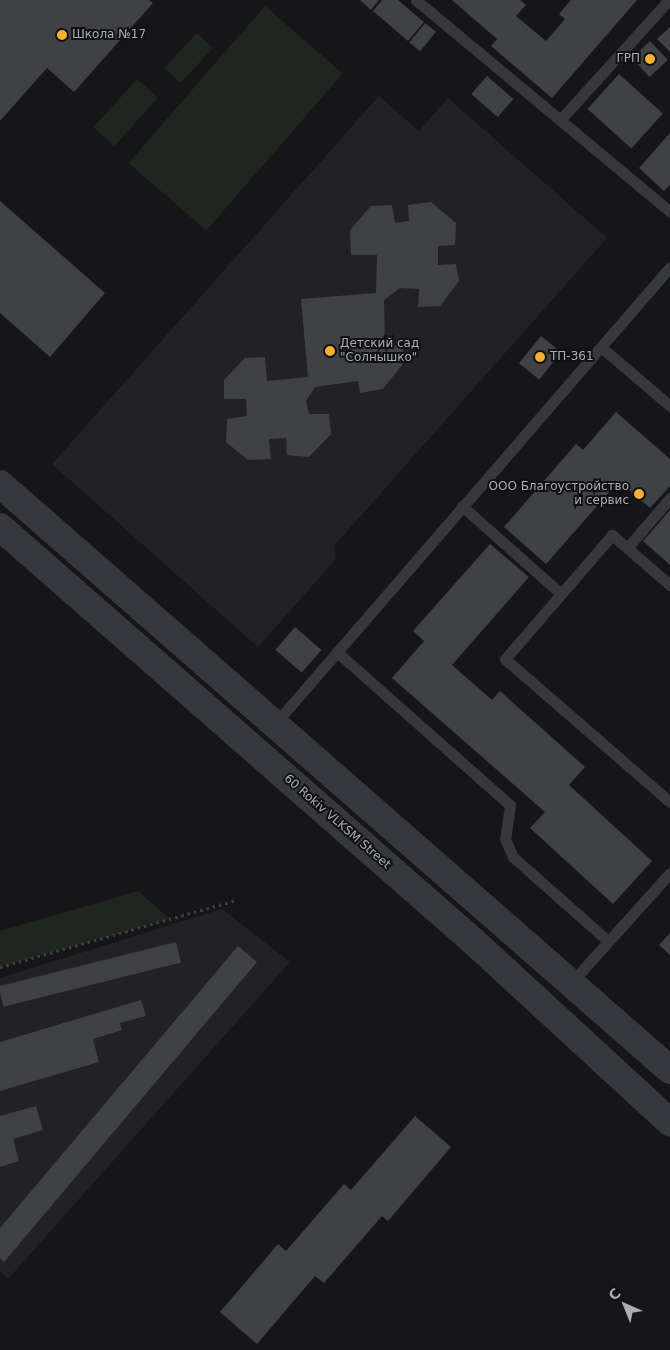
<!DOCTYPE html>
<meta charset="utf-8">
<style>
body{margin:0}
#map{position:relative;width:670px;height:1350px;overflow:hidden;background:#161618;font-family:"DejaVu Sans",sans-serif}
div>[style]{position:absolute}
[style*='--x']{left:calc(var(--x)*1px);top:calc(var(--y)*1px);width:calc(var(--w)*1px);rotate:calc(var(--a)*1deg)}
.built>*{inset:0;background:#222225}
.green>*{inset:0;background:#1e261f;transform-origin:0 0}
.building>*{inset:0;background:#404145;transform-origin:0 0}
.path>*{height:3px;margin-top:-1.5px;transform-origin:0;background:repeating-linear-gradient(90deg,#3d3f44 0 2.5px,transparent 0 6.5px)}
.service>*{height:11px;margin:-5.5px;padding:0 5.5px;transform-origin:5.5px;border-radius:5.5px;background:#37383d}
.tertiary>*{height:28px;margin:-14px;padding:0 14px;transform-origin:14px;border-radius:14px;background:#37383d}
.dots>*{width:14px;height:14px;translate:-50% -50%;box-sizing:border-box;border:2px solid #111113;border-radius:50%}
span{translate:-50% -50%;white-space:nowrap;text-align:center;line-height:1.15;-webkit-text-stroke:4px #111113;paint-order:stroke}
.poi-label{font-size:12px;color:#a8adb8}
.left{translate:0 -50%;text-align:left}
.right{translate:-100% -50%;text-align:right}
.street-label{font-size:12px;color:#a8adb8}
.north{position:absolute;left:600px;top:1280px;width:50px;height:50px;-webkit-text-stroke:4px #111113;paint-order:stroke;rotate:316deg;font-size:14px;font-weight:700;line-height:20px;text-align:center;color:#a8adb8}
.north::after{content:'';display:block;margin:auto;width:18px;height:22px;background:#a8adb8;clip-path:polygon(50% 0,100% 100%,50% 72%,0 100%)}
</style>
<div id="map">
<div class="built">
<i style="clip-path:polygon(379px 96px,419px 131px,448px 98px,607px 238px,334px 546px,336px 559px,258px 647px,52px 464px)"></i>
<i style="clip-path:polygon(222px 909px,290px 962px,8px 1279px,0 1271px,0 978px)"></i>
</div>
<div class="green">
<i style="left:265px;top:6px;width:103px;height:208px;rotate:41deg"></i>
<i style="left:197px;top:33px;width:22px;height:48px;rotate:43deg"></i>
<i style="left:137px;top:79px;width:28px;height:65px;rotate:42deg"></i>
<i style="clip-path:polygon(138px 891px,170px 919px,0 967px,0 931px)"></i>
</div>
<div class="building">
<i style="clip-path:polygon(0 0,149px 0,153px 3px,74px 92px,47px 68px,0 121px)"></i>
<i style="clip-path:polygon(360px 0,379px 0,371px 10px)"></i>
<i style="clip-path:polygon(382px 0,398px 0,424px 22px,408px 41px,373px 11px)"></i>
<i style="clip-path:polygon(452px 0,520px 0,526px 5px,516px 16px,546px 41px,565px 19px,559px 14px,571px 0,637px 0,552px 98px,491px 46px,497px 39px)"></i>
<i style="left:425px;top:23px;width:14px;height:25px;rotate:39deg"></i>
<i style="clip-path:polygon(670px 27px,670px 52px,657px 39px)"></i>
<i style="left:650px;top:41px;width:26px;height:25px;rotate:47deg"></i>
<i style="left:619px;top:74px;width:59px;height:47px;rotate:42deg"></i>
<i style="left:487px;top:76px;width:35px;height:24px;rotate:41deg"></i>
<i style="clip-path:polygon(670px 133px,670px 185px,664px 191px,639px 168px)"></i>
<i style="clip-path:polygon(0 201px,105px 293px,50px 357px,0 313px)"></i>
<i style="clip-path:polygon(431px 202px,456px 223px,455px 245px,438px 246px,438px 265px,456px 264px,459px 281px,440px 306px,418px 307px,419px 289px,400px 288px,384px 300px,385px 345px,403px 346px,402px 365px,383px 389px,360px 393px,358px 381px,315px 387px,306px 401px,309px 414px,329px 414px,331px 434px,309px 457px,287px 455px,286px 438px,269px 439px,271px 459px,248px 460px,226px 442px,227px 419px,247px 416px,246px 399px,224px 399px,224px 380px,245px 358px,265px 357px,267px 381px,308px 377px,301px 299px,376px 293px,377px 255px,351px 255px,350px 230px,371px 206px,392px 205px,395px 223px,409px 221px,408px 205px)"></i>
<i style="left:541px;top:336px;width:26px;height:35px;rotate:39deg"></i>
<i style="clip-path:polygon(616px 412px,670px 459px,670px 486px,650px 508px,619px 481px,546px 564px,504px 527px,576px 444px,583px 450px)"></i>
<i style="clip-path:polygon(670px 510px,670px 565px,643px 541px)"></i>
<i style="clip-path:polygon(490px 544px,529px 577px,452px 665px,492px 700px,500px 691px,585px 767px,569px 785px,652px 861px,613px 904px,530px 828px,545px 812px,392px 678px,424px 641px,413px 631px)"></i>
<i style="left:295px;top:627px;width:35px;height:30px;rotate:41deg"></i>
<i style="clip-path:polygon(670px 933px,670px 955px,659px 945px)"></i>
<i style="left:176px;top:942px;width:21px;height:183px;rotate:76deg"></i>
<i style="clip-path:polygon(238px 946px,257px 962px,4px 1262px,0 1258px,0 1228px)"></i>
<i style="clip-path:polygon(141px 1000px,146px 1016px,120px 1023px,122px 1030px,93px 1039px,99px 1062px,0 1091px,0 1042px)"></i>
<i style="clip-path:polygon(36px 1106px,43px 1130px,13px 1139px,19px 1161px,0 1167px,0 1116px)"></i>
<i style="clip-path:polygon(415px 1116px,451px 1147px,388px 1221px,382px 1216px,324px 1283px,315px 1276px,257px 1344px,220px 1312px,278px 1244px,286px 1251px,344px 1184px,351px 1190px)"></i>
</div>
<div class="path">
<i style="--x:0;--y:967;--w:245;--a:-15.8"></i>
</div>
<div class="service">
<i style="--x:416;--y:0;--w:331;--a:39.8"></i>
<i style="--x:560;--y:120;--w:162;--a:-47.8"></i>
<i style="--x:601;--y:347;--w:91;--a:40.5"></i>
<i style="--x:462;--y:506;--w:132;--a:41.6"></i>
<i style="--x:627;--y:548;--w:66;--a:-49.3"></i>
<i style="--x:670;--y:585;--w:77;--a:-139.2"></i>
<i style="--x:612;--y:535;--w:164;--a:130.8"></i>
<i style="--x:505;--y:659;--w:218;--a:40.9"></i>
<i style="--x:337;--y:652;--w:231;--a:41.5"></i>
<i style="--x:510;--y:805;--w:34;--a:98"></i>
<i style="--x:505;--y:839;--w:20;--a:66"></i>
<i style="--x:513;--y:857;--w:127;--a:41.5"></i>
<i style="--x:274;--y:725;--w:605;--a:-49.15"></i>
<i style="--x:570;--y:984;--w:149;--a:-48"></i>
</div>
<div class="tertiary">
<i style="--x:0;--y:484;--w:890;--a:41.17"></i>
<i style="--x:0;--y:527;--w:629;--a:41.19"></i>
<i style="--x:473;--y:941;--w:268;--a:42.6"></i>
</div>
<div class="dots">
<i style="left:62px;top:35px;background:#f2b134"></i>
<i style="left:650px;top:59px;background:#f2b134"></i>
<i style="left:330px;top:351px;background:#f2b134"></i>
<i style="left:540px;top:357px;background:#f2b134"></i>
<i style="left:639px;top:494px;background:#f2b134"></i>
</div>
<div class="poi-label">
<span class="left" style="left:72px;top:35px">Школа №17</span>
<span class="right" style="left:640px;top:59px">ГРП</span>
<span class="left" style="left:340px;top:351px">Детский сад<br>"Солнышко"</span>
<span class="left" style="left:550px;top:357px">ТП-361</span>
<span class="right" style="left:629px;top:494px">ООО Благоустройство<br>и сервис</span>
</div>
<div class="street-label">
<span style="left:337px;top:822px;rotate:41deg">60 Rokiv VLKSM Street</span>
</div>
<div class="north">С</div>
</div>
